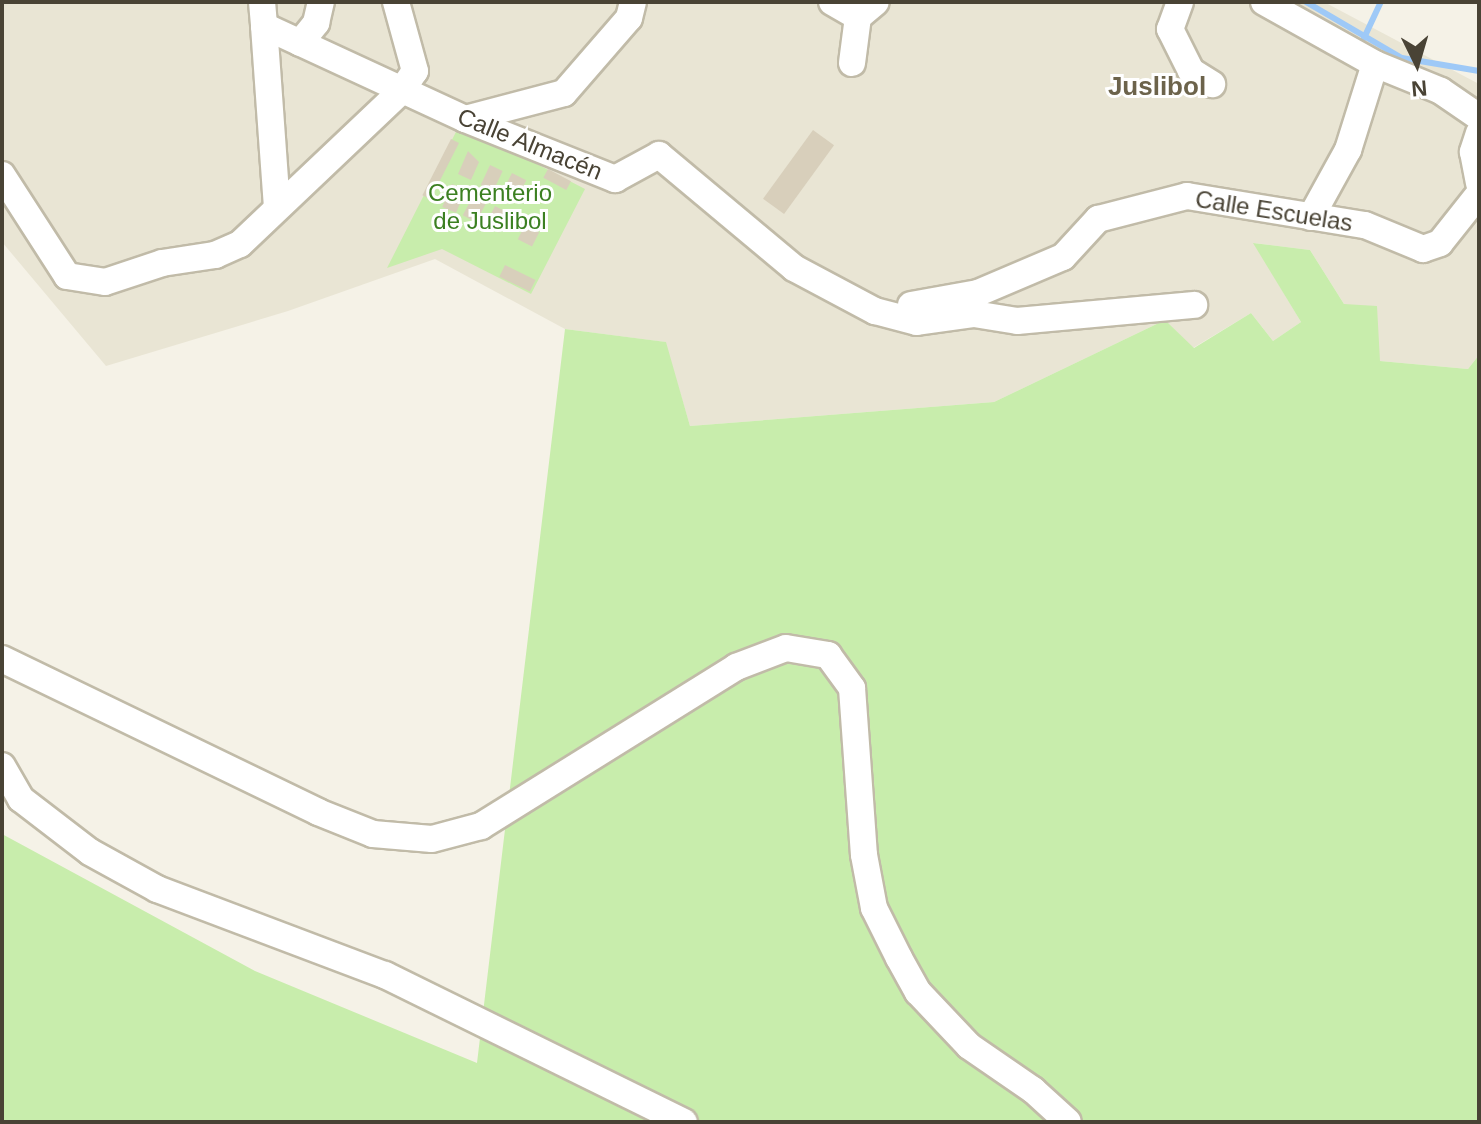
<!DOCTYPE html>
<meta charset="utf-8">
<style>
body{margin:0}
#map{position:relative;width:1481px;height:1124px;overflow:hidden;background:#f5f2e7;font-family:Arial,sans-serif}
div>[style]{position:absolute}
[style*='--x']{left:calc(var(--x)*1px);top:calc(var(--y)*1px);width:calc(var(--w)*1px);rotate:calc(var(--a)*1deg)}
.residential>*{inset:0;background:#e9e5d4}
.green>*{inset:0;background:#c8edac}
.stream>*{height:6px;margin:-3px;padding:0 3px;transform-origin:3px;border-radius:3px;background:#9ec9f7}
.building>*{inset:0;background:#d8cfbb;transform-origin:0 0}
.roads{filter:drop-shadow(2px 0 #c1bba8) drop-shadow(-2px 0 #c1bba8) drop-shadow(0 2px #c1bba8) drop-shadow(0 -2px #c1bba8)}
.minor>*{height:26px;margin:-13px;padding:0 13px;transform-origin:13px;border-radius:13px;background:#fff}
span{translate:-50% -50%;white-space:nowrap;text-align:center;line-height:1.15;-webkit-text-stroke:6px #fff;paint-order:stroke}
.street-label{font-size:24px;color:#494335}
.park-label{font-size:24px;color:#3c8022}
.neighbourhood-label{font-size:26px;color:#6c634b;font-weight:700}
.frame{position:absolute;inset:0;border:4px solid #494335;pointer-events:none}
.north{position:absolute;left:1377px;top:24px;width:80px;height:80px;-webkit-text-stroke:6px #fff;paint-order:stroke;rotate:175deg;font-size:22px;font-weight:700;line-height:32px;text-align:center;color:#494335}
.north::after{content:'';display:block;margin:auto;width:28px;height:36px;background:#494335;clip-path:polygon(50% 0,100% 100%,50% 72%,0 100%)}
</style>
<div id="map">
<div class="residential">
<i style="clip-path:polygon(2px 2px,1324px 2px,1479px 84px,1479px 355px,1468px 369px,1380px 361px,1310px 250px,1254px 243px,1301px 322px,1273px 341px,1251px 313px,1193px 348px,1165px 320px,994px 402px,690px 426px,665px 342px,565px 329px,435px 259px,288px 311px,106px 366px,2px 242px)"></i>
</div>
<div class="green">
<i style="clip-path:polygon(460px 124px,585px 189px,531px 294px,442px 249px,387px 268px)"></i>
<i style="clip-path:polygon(1253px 243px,1310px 250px,1344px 304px,1377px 306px,1380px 361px,1468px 369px,1479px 355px,1479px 1122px,2px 1122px,2px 834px,255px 971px,477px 1063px,565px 329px,666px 342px,690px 426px,994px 402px,1165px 320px,1194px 348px,1251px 313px,1273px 341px,1301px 322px)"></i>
</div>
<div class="stream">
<i style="--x:1306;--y:2;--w:111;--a:30.3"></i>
<i style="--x:1402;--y:58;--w:78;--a:9.6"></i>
<i style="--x:1364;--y:38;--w:40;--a:-65"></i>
</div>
<div class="building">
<i style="left:813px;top:130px;width:26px;height:85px;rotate:36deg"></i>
<i style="left:451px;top:139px;width:9px;height:63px;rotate:27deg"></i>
<i style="clip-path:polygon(468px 151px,479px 162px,471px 180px,458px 174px)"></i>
<i style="left:490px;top:165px;width:14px;height:22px;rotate:25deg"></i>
<i style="left:548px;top:169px;width:26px;height:10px;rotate:28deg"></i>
<i style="left:512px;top:173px;width:16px;height:13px;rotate:27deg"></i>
<i style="left:452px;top:184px;width:15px;height:25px;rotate:23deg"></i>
<i style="left:474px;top:194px;width:15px;height:24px;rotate:28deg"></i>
<i style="left:495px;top:206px;width:16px;height:22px;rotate:27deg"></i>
<i style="left:525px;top:225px;width:16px;height:16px;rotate:27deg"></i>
<i style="left:505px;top:265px;width:34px;height:13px;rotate:26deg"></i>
</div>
<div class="roads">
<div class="minor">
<i style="--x:262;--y:2;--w:24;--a:85"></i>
<i style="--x:264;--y:26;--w:221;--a:24.8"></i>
<i style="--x:465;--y:119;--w:162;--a:21.8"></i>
<i style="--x:615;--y:179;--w:50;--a:-28.6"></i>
<i style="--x:659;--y:155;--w:176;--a:39.9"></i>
<i style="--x:794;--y:268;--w:92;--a:28"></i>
<i style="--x:875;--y:311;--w:43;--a:14.7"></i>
<i style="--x:917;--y:322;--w:58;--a:-8"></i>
<i style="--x:974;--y:314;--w:44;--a:9.2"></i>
<i style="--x:1017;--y:321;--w:178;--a:-5.2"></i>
<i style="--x:832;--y:2;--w:30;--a:30"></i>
<i style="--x:1180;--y:2;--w:29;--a:110"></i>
<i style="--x:1170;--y:29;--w:47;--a:63.4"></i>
<i style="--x:1191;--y:71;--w:25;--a:32"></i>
<i style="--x:1264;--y:2;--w:127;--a:29.2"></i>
<i style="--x:1375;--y:64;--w:71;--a:22.2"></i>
<i style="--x:1441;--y:91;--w:46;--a:34.4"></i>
<i style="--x:264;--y:26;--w:180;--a:85.9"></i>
<i style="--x:300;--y:43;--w:26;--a:-51"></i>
<i style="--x:316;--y:23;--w:22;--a:-77"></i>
<i style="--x:852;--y:63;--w:46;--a:-82.6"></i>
<i style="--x:858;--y:17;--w:23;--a:-40"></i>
<i style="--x:465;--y:119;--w:102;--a:-14.7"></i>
<i style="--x:564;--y:93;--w:99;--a:-49.1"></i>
<i style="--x:629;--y:18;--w:16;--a:-76"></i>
<i style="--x:1479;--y:133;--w:20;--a:108"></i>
<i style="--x:1473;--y:152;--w:32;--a:79"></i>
<i style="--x:2;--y:175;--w:120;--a:57.2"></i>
<i style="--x:67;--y:276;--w:38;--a:9"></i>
<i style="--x:105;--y:282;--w:60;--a:-18.4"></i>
<i style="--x:162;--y:263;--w:54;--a:-8.6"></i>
<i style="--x:215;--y:255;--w:27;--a:-24"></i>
<i style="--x:240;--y:244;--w:224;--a:-43.5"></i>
<i style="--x:402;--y:90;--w:23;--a:-56"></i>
<i style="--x:415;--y:71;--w:72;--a:-105.4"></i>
<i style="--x:1311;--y:217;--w:77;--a:-61.1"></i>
<i style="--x:1348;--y:150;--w:90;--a:-72.6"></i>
<i style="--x:911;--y:305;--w:68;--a:-10.2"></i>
<i style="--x:978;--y:293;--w:92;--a:-23"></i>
<i style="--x:1063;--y:257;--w:52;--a:-47.4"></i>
<i style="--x:1098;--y:219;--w:92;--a:-14.5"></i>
<i style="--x:1187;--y:196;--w:180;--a:9.3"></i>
<i style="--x:1365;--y:225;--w:63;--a:22.5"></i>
<i style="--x:1423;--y:249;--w:18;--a:-19"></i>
<i style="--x:1440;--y:243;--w:63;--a:-51.5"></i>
<i style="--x:2;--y:659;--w:351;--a:25.8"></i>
<i style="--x:318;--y:812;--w:59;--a:21.8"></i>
<i style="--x:373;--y:834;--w:59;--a:4.8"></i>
<i style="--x:432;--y:839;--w:51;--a:-14.9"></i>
<i style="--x:481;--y:826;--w:301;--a:-31.9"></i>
<i style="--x:736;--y:667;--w:53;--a:-20.8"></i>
<i style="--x:786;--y:648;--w:43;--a:9.5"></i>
<i style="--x:828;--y:655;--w:41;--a:54"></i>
<i style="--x:852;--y:688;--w:167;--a:85.9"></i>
<i style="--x:864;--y:855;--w:54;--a:79.3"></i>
<i style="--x:874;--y:908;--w:56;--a:63.4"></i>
<i style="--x:899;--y:958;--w:39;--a:61"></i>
<i style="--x:918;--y:992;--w:74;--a:46.6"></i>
<i style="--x:969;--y:1046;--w:78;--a:34.5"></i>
<i style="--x:1033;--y:1090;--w:47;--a:42.4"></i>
<i style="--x:2;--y:766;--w:38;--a:60"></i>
<i style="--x:21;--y:799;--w:87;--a:37.5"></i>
<i style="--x:90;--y:852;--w:77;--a:28.9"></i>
<i style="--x:157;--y:889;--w:244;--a:20.7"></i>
<i style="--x:385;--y:975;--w:333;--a:26.2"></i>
</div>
</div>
<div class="street-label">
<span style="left:530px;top:144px;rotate:22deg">Calle Almacén</span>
<span style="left:1274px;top:211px;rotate:9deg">Calle Escuelas</span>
</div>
<div class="park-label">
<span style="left:490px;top:207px">Cementerio<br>de Juslibol</span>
</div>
<div class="neighbourhood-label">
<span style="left:1157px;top:87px">Juslibol</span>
</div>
<div class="frame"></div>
<div class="north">N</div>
</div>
